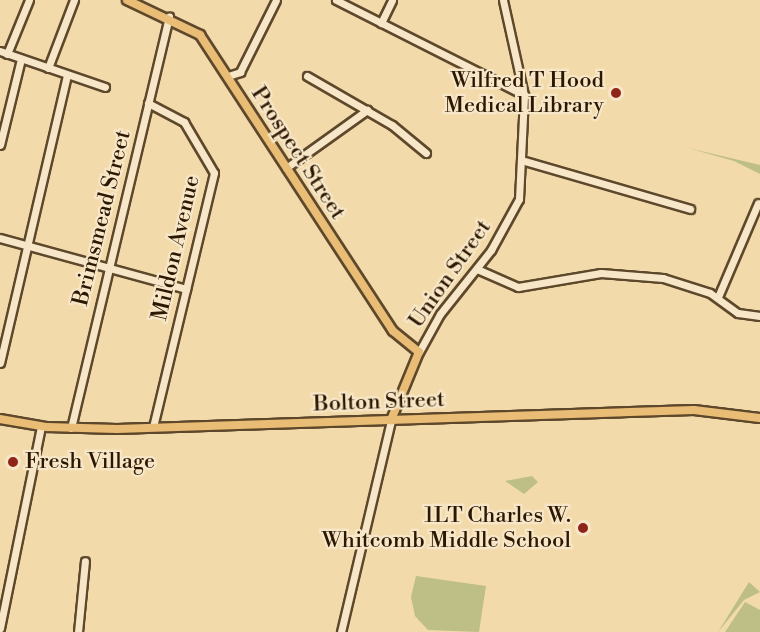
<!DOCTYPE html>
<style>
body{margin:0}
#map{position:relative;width:760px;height:632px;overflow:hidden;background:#f3daab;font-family:"Libre Bodoni",serif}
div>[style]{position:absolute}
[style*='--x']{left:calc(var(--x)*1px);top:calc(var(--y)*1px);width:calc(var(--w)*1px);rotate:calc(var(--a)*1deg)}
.green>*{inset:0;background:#bdbf87}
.roads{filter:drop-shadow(2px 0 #5e482b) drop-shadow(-2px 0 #5e482b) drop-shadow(0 2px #5e482b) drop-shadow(0 -2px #5e482b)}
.minor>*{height:7px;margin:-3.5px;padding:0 3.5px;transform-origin:3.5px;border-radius:3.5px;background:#f7e7c8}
.major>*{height:8px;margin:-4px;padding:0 4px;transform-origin:4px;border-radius:4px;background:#eabd76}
.dots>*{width:16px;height:16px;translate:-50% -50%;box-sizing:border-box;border:3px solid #f7e7c8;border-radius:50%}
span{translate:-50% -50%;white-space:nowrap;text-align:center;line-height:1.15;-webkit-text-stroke:4.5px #f7e7c8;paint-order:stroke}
.poi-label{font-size:22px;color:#2c1700}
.right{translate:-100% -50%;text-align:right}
.left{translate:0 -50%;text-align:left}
.street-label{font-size:22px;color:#2c1700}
</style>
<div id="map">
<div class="green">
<i style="clip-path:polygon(688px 148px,760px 165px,760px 174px,734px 161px)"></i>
<i style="clip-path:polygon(532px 476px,538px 482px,524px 494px,505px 481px)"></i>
<i style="clip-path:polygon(416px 576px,486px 586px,479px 632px,428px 630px,415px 616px,411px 597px)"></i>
<i style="clip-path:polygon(749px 582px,760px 592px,744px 600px,718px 632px)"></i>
<i style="clip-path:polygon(745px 602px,760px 610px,760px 632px,725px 632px)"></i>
</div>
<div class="roads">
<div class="minor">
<i style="--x:336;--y:0;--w:211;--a:26.8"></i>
<i style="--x:381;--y:23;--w:25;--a:-64"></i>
<i style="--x:0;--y:51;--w:111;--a:18.9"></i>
<i style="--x:7;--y:54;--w:58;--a:-67.8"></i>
<i style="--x:48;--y:68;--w:73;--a:-69.1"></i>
<i style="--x:228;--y:76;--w:13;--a:-18"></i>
<i style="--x:240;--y:72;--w:80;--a:-63.4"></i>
<i style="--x:307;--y:76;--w:98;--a:30"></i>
<i style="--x:392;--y:125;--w:44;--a:39.5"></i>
<i style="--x:148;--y:103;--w:41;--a:27.8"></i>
<i style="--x:184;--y:122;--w:59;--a:59.5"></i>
<i style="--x:214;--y:173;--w:261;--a:103.5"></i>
<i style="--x:0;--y:145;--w:89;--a:-76.3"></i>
<i style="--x:525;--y:161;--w:172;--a:16.2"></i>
<i style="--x:286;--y:168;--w:100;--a:-35.6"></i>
<i style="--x:0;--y:238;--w:193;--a:15.3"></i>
<i style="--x:477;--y:269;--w:45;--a:23.7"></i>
<i style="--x:518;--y:287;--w:84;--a:-9.6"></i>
<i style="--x:601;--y:273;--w:62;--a:4.6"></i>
<i style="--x:663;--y:278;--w:49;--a:17.7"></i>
<i style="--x:710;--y:293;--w:34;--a:36"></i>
<i style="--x:738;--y:313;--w:22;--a:8"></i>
<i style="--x:718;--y:297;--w:102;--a:-66.9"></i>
<i style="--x:419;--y:352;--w:43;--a:-61.1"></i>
<i style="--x:440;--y:314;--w:82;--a:-51.4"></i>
<i style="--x:491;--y:250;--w:58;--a:-61.2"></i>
<i style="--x:519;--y:199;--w:104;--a:-87.2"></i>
<i style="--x:524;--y:95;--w:97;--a:-102.5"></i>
<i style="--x:0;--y:363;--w:296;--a:-76.9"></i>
<i style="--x:71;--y:428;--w:423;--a:-76.6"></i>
<i style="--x:0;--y:628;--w:206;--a:-78.5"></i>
<i style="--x:78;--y:632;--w:71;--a:-84.4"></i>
<i style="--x:341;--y:632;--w:218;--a:-76.7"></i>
</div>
<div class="major">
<i style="--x:127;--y:0;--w:81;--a:25.6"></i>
<i style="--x:200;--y:35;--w:353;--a:56.9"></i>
<i style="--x:393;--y:331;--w:33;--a:39"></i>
<i style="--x:419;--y:352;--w:74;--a:112.4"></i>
<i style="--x:0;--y:419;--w:48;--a:9.7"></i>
<i style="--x:47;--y:427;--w:70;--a:1.6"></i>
<i style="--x:117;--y:429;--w:577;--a:-1.89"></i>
<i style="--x:694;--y:410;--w:66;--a:6.9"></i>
</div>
</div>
<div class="dots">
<i style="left:616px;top:93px;background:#8f2418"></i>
<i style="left:13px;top:462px;background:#8f2418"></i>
<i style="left:583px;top:528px;background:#8f2418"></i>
</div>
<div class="poi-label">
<span class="right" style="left:604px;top:93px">Wilfred T Hood<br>Medical Library</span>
<span class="left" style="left:25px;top:462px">Fresh Village</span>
<span class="right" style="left:571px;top:528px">1LT Charles W.<br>Whitcomb Middle School</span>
</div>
<div class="street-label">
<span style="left:298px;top:153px;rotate:57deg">Prospect Street</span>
<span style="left:102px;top:218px;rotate:-76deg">Brimsmead Street</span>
<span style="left:176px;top:248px;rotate:-77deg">Mildon Avenue</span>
<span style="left:450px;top:274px;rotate:-55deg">Union Street</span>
<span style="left:379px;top:402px;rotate:-2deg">Bolton Street</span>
</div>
</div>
